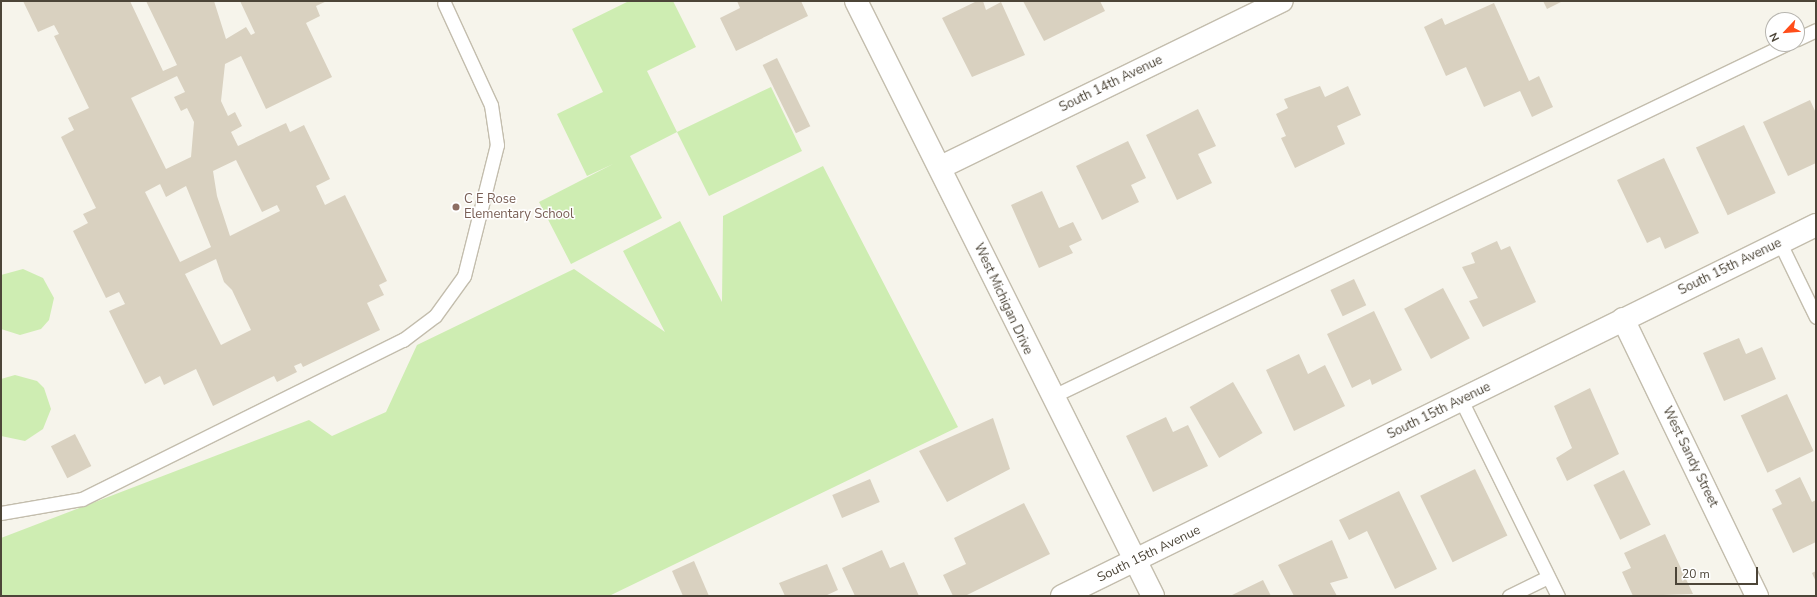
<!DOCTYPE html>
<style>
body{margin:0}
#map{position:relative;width:1817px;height:597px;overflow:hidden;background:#f6f4eb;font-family:"Nunito Sans",sans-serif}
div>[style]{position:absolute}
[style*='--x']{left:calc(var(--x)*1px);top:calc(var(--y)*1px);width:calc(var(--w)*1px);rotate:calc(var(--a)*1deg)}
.green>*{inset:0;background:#ceedb2}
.building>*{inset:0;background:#d9d1c0;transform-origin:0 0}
.roads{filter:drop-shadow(1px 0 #c3bdad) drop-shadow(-1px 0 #c3bdad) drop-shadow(0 1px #c3bdad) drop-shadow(0 -1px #c3bdad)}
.lane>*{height:13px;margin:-6.5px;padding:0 6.5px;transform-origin:6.5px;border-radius:6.5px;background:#fff}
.street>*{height:22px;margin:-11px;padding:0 11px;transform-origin:11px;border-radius:11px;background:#fff}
.dots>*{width:11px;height:11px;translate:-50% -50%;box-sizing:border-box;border:2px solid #fff;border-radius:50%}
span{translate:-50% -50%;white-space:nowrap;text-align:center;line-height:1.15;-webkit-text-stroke:3px #fff;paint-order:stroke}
.street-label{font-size:13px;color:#4c4538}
.education-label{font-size:13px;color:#785e54}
.left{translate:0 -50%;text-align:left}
.frame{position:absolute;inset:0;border:2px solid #4c4538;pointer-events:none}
.north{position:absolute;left:1765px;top:12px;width:40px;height:40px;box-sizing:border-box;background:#fff;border:1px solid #b7b5af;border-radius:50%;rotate:244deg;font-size:11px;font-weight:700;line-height:16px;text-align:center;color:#4c4538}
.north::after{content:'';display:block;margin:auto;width:14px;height:18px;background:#ff4d1a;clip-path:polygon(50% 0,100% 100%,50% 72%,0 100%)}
.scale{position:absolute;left:1675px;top:567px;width:83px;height:18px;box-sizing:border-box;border:2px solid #4c4538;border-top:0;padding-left:5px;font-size:12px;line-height:14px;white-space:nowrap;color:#4c4538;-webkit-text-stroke:3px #fff;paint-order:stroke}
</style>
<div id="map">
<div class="green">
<i style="clip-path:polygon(629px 1px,673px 1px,696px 47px,647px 71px,677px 132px,771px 87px,802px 151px,709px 196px,677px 132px,630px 156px,662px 218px,571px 264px,539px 202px,613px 164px,587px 176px,557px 114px,603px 92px,572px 29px)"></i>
<i style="clip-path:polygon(823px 166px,958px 427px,609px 596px,1px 596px,1px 538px,309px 420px,332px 436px,386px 412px,417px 345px,574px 269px,665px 332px,623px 251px,680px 221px,722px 302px,723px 216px)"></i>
<i style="clip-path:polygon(23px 269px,43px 278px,54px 298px,49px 320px,41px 329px,20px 335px,1px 329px,1px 275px)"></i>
<i style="clip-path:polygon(15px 375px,37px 381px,44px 388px,51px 409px,43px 429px,25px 441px,1px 436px,1px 379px)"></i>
</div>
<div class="building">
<i style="clip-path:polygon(evenodd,23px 1px,130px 1px,163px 71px,177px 65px,146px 1px,214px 1px,226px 39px,246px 27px,251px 35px,255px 33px,240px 1px,327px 1px,316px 6px,320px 16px,306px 23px,332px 77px,266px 109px,241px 56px,225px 64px,221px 101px,228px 116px,235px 112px,242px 126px,231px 132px,238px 146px,286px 123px,290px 132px,304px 125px,330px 179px,316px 186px,325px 205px,345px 195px,387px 281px,379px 285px,384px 295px,367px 303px,380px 330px,303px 367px,301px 363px,294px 366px,297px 372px,277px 382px,274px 376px,213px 406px,196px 369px,164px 385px,160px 376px,145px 384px,109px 311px,125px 304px,119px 292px,106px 298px,73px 231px,88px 223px,83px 214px,96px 208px,61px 137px,74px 130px,68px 118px,89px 108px,54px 36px,59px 34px,54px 25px,38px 32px,23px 1px,177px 76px,185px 92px,174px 97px,181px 111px,187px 108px,194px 122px,191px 157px,166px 169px,131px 98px,177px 76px,23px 1px,236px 160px,262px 212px,277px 205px,280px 211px,230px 236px,217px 196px,213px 171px,236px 160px,23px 1px,160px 184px,166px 197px,186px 186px,211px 247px,180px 262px,145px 192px,160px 184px,23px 1px,216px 259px,224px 282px,232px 290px,251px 330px,221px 345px,185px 274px,216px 259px)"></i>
<i style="clip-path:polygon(737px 1px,801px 1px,808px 16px,736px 51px,720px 18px,740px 8px)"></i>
<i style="clip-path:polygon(977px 1px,983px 1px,986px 10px,1001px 2px,1025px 55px,972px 77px,942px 18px)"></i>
<i style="clip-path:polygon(1023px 1px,1100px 1px,1105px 11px,1044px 41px)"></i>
<i style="clip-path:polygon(1543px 1px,1563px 1px,1547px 9px)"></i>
<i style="clip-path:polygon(1494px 3px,1529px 81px,1539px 76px,1553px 107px,1532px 117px,1520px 91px,1484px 107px,1466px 67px,1446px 76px,1424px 27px,1442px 18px,1445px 25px)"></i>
<i style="left:777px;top:58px;width:76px;height:16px;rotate:64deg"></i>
<i style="clip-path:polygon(1320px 86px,1325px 97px,1348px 86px,1361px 115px,1337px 126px,1345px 144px,1295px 168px,1281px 138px,1286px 136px,1276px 114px,1288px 108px,1284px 99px)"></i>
<i style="clip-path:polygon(1810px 100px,1816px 113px,1816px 163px,1788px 176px,1763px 122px)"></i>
<i style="clip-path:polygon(1198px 109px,1216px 146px,1198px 154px,1212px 183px,1177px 200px,1146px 135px)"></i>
<i style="left:1744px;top:125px;width:75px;height:53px;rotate:65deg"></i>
<i style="clip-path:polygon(1128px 141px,1146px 178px,1131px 185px,1139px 202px,1102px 220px,1076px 166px)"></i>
<i style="clip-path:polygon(1664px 158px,1699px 233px,1665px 249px,1660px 237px,1647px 243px,1617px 180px)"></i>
<i style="clip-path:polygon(1042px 191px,1059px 228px,1073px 222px,1082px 240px,1069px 246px,1073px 253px,1039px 268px,1011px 205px)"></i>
<i style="clip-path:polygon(1497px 241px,1501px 250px,1510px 246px,1536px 302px,1483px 327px,1469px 301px,1478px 298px,1462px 267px,1475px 263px,1471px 253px)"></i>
<i style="left:1354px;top:279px;width:29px;height:26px;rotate:65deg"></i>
<i style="left:1443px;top:288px;width:57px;height:44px;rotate:62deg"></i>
<i style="clip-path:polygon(1374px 311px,1402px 370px,1372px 385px,1370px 379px,1352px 388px,1327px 334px)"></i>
<i style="clip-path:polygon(1739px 338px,1746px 354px,1762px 347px,1776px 379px,1724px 401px,1703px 353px)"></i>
<i style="clip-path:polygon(1299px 354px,1308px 374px,1325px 365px,1345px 406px,1294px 431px,1266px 370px)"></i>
<i style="left:1233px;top:382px;width:59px;height:50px;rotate:60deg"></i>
<i style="clip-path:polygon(1590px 388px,1619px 454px,1567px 481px,1556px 458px,1572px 448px,1554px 406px)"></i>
<i style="left:1787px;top:394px;width:63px;height:51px;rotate:65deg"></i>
<i style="clip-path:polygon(1166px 417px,1173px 432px,1188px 425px,1208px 466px,1153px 492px,1126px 436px)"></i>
<i style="clip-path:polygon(993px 418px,1010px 469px,947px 502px,919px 451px)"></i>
<i style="left:75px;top:434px;width:36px;height:27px;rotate:63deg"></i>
<i style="left:1475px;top:469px;width:74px;height:61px;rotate:64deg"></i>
<i style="left:1624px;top:470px;width:61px;height:34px;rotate:64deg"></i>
<i style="clip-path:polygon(1800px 477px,1812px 502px,1816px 500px,1816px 542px,1793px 553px,1772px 509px,1782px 504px,1775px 490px)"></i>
<i style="left:870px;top:479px;width:25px;height:41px;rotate:67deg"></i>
<i style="clip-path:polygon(1399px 491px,1437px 569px,1395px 589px,1367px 531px,1349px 540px,1339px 520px)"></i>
<i style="clip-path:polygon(1024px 503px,1050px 554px,965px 596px,953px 596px,943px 575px,966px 564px,954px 538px)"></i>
<i style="clip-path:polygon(1665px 534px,1693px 594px,1633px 596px,1622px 572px,1631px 568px,1624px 553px)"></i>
<i style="clip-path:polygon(1332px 540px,1348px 578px,1330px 583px,1337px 596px,1294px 596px,1278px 565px)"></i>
<i style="clip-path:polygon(882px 550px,890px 568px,904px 562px,919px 596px,855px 596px,842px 568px)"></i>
<i style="clip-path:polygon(694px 561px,709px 596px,683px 596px,672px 571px)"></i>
<i style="clip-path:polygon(827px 564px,838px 590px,825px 596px,785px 596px,779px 583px)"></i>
<i style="clip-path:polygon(1816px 571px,1816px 582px,1812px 573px)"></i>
<i style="clip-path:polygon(1263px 580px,1271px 596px,1230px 596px)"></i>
</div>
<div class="roads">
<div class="lane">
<i style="--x:1797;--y:39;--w:21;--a:-25"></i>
<i style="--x:1780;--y:243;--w:82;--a:64.1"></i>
<i style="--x:1051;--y:397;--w:815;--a:-25.65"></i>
<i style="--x:1461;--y:400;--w:219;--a:63.7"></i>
<i style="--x:1;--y:513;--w:82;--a:-9.8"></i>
<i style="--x:82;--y:499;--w:358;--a:-26.4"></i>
<i style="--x:403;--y:340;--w:40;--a:-37"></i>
<i style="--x:435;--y:316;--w:49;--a:-54.1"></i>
<i style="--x:464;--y:276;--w:135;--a:-75.9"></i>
<i style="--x:497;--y:145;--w:40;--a:-98.5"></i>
<i style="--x:491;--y:105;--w:112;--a:-114.7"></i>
<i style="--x:1509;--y:596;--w:43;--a:-26"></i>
</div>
<div class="street">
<i style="--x:856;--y:1;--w:665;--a:63.47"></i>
<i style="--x:941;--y:167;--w:379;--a:-26"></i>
<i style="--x:1623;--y:319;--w:308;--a:64.2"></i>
<i style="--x:1062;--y:596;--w:840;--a:-26.2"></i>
</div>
</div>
<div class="dots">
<i style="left:456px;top:207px;background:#8d6e63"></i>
</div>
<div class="street-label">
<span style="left:1111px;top:84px;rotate:-26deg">South 14th Avenue</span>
<span style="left:1730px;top:267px;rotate:-26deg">South 15th Avenue</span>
<span style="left:1003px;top:299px;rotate:65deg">West Michigan Drive</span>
<span style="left:1439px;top:411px;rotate:-26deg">South 15th Avenue</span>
<span style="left:1690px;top:457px;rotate:64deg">West Sandy Street</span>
<span style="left:1149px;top:554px;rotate:-26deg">South 15th Avenue</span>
</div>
<div class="education-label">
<span class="left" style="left:464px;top:207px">C E Rose<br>Elementary School</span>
</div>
<div class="frame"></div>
<div class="north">N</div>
<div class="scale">20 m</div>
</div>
